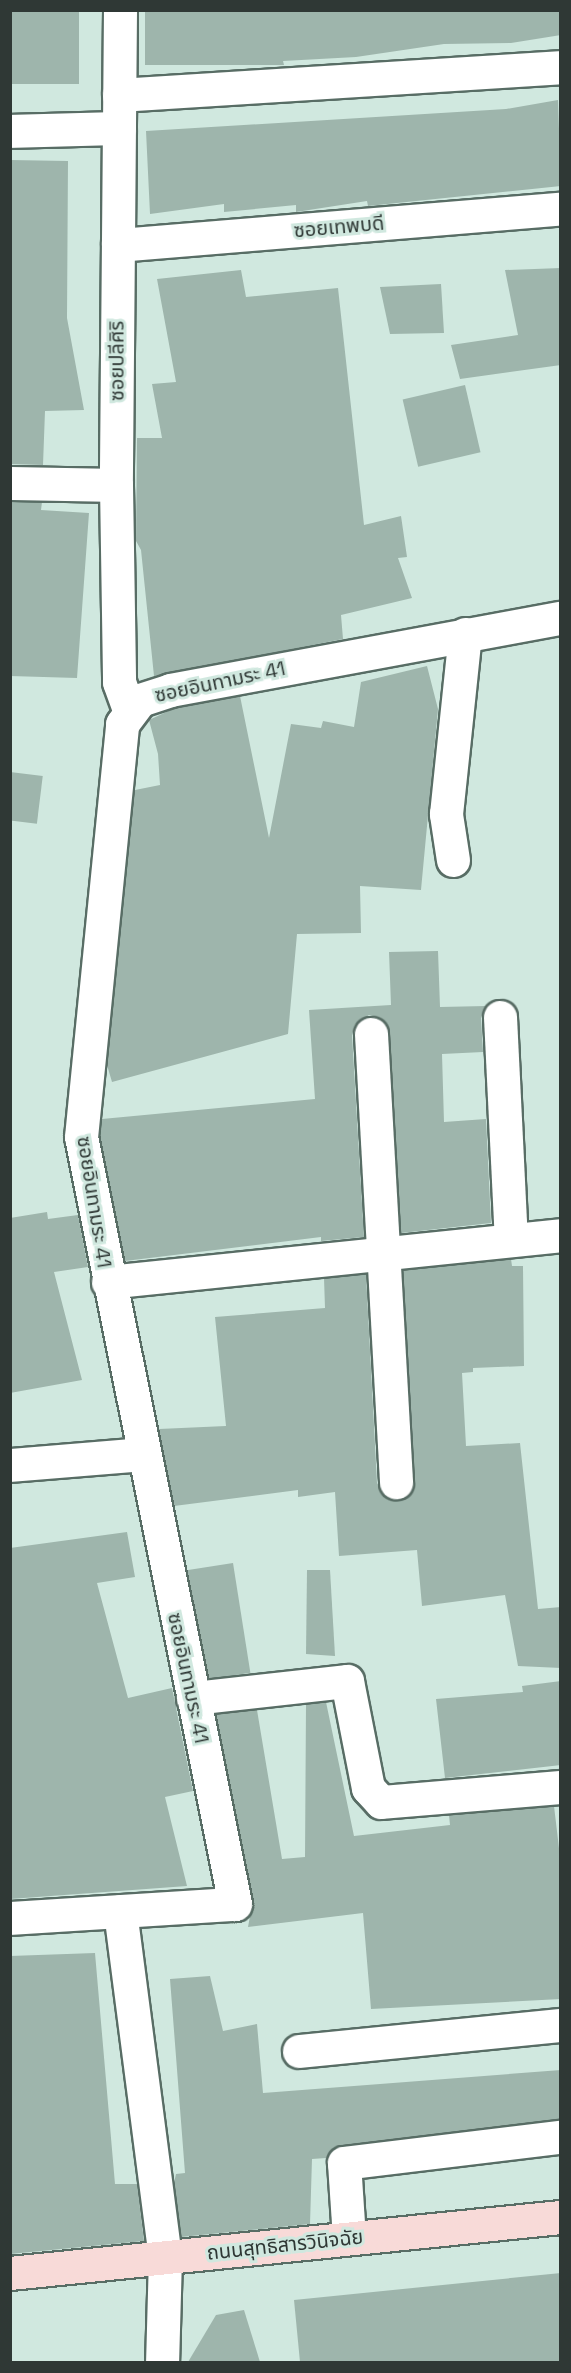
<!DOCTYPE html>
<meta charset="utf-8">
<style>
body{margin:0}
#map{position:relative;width:571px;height:2373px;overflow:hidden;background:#d0e8df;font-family:"Space Grotesk","Noto Sans Thai",sans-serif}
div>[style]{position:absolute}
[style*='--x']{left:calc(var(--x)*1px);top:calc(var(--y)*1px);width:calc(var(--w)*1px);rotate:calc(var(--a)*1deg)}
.building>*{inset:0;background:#9eb5ac;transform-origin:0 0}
.roads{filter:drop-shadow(2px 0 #586d65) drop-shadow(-2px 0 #586d65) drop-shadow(0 2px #586d65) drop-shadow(0 -2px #586d65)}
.minor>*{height:33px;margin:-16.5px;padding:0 16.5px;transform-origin:16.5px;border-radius:16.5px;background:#fff}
.major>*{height:33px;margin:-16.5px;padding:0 16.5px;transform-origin:16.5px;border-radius:16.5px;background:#f8dad8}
span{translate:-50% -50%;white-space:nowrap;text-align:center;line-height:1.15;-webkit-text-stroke:6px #d0e8df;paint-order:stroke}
.street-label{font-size:20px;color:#2f3835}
.frame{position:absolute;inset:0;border:12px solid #2f3835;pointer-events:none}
</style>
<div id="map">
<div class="building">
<i style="left:10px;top:10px;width:69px;height:74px"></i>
<i style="clip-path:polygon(145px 10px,561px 10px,561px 35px,511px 43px,444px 44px,356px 57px,283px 61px,284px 65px,145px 65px)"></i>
<i style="clip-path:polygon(558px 100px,561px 186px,368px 206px,367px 201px,296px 212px,296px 205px,224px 212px,224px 204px,150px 214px,146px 131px,506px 109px)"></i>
<i style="clip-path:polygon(10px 160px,68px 161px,67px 318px,84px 410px,45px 411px,43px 465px,10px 464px)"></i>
<i style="clip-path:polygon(561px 268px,561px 365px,460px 379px,451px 345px,518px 335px,505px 270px)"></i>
<i style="clip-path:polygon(241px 270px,246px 297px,338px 288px,364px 525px,401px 516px,407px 557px,398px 558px,412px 598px,341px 615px,343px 639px,154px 676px,141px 550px,136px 541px,137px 438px,162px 438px,152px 384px,176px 382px,157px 279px)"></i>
<i style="clip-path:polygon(441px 284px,444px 333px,390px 334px,380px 287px)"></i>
<i style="left:465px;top:385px;width:69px;height:64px;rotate:77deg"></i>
<i style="clip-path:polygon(10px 502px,42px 502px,41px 510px,89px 513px,77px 678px,10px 676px)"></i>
<i style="clip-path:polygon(427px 666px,438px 709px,421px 890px,360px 886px,361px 933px,297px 934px,288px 1034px,112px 1082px,107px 1065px,133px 798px,135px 790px,160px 785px,158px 754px,149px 720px,175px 708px,240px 696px,269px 838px,291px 724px,321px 728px,323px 721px,354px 727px,361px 682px)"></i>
<i style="left:10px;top:772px;width:33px;height:48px;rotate:7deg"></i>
<i style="clip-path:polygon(438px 951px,440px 1007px,486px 1006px,481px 1018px,483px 1052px,442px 1054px,444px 1122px,486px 1119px,491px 1223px,401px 1233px,390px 1033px,380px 1018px,369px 1015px,355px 1025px,352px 1035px,364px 1237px,321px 1241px,321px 1237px,125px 1261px,100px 1139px,102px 1119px,315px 1099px,309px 1010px,391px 1005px,389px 952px)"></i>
<i style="clip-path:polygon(47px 1212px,48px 1219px,78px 1215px,88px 1267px,54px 1272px,82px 1380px,10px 1393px,10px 1218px)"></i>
<i style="clip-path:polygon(511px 1259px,512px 1266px,523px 1266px,524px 1366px,473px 1368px,473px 1372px,462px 1373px,466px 1446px,520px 1443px,538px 1609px,561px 1607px,561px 1668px,518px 1666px,505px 1595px,422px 1606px,417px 1550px,339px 1556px,335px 1492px,298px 1497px,298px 1490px,174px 1506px,159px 1429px,226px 1426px,215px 1317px,325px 1308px,324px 1278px,366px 1274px,377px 1483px,388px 1499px,407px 1497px,415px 1481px,403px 1270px)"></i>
<i style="clip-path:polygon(127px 1532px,135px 1577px,97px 1583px,128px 1698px,172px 1688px,193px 1791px,165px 1797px,187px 1886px,10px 1899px,10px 1548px)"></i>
<i style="left:233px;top:1563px;width:111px;height:47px;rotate:81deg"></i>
<i style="clip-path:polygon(307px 1570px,330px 1570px,335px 1656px,306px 1654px)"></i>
<i style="clip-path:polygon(561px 1681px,561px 1765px,445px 1778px,436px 1699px,523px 1692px,522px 1686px)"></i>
<i style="clip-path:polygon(326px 1702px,354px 1836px,450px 1825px,449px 1815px,554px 1806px,561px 1865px,561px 1999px,371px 2009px,363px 1913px,248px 1927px,253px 1900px,216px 1714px,257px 1710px,282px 1859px,305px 1857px,306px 1704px)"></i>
<i style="clip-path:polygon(95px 1953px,115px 2184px,137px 2184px,144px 2241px,10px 2254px,10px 1956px)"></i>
<i style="clip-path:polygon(210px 1976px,223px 2031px,257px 2024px,263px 2093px,561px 2070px,561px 2119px,341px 2145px,326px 2158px,312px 2159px,310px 2224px,181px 2237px,174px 2183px,176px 2174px,185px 2173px,170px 1979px)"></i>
<i style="clip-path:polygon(561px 2273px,561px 2362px,300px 2362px,294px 2300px)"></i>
<i style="clip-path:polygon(244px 2310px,260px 2362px,188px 2362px,216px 2315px)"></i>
</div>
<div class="roads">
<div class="minor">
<i style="--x:120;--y:10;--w:475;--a:90.5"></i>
<i style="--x:116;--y:485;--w:197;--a:89.1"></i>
<i style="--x:119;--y:682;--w:29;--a:70"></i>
<i style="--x:119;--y:95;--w:442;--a:-3.6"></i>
<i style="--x:10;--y:131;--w:109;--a:-1.6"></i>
<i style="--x:118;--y:245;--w:443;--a:-4.7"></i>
<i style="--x:10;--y:483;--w:106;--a:1.1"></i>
<i style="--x:453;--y:860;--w:47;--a:-98.7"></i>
<i style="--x:446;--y:814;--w:181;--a:-84"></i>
<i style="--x:500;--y:1017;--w:223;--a:87.2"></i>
<i style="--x:371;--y:1034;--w:449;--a:86.8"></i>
<i style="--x:108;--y:1282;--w:454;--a:-5.9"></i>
<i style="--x:10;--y:1465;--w:133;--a:-4.7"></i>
<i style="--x:193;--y:1698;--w:155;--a:-6.3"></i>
<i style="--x:347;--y:1681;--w:109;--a:78.9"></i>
<i style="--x:368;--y:1788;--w:19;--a:47"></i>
<i style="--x:381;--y:1802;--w:180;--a:-4.8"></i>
<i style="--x:120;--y:1911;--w:349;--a:82.6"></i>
<i style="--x:165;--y:2257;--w:105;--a:91.6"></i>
<i style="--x:10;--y:1918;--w:225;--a:-3.6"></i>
<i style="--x:235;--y:1904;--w:782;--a:-101.35"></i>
<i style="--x:81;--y:1137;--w:415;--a:-84.3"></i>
<i style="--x:122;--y:724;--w:30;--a:-53"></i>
<i style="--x:140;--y:700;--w:32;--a:-18"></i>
<i style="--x:170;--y:690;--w:397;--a:-10.5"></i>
<i style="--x:299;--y:2051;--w:262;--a:-5.7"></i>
<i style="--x:349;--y:2238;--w:75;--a:-93.8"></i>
<i style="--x:344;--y:2163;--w:218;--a:-6.9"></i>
</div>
<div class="major">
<i style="--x:10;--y:2273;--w:553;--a:-5.81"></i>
</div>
</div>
<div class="street-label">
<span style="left:339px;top:227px;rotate:-5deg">ซอยเทพบดี</span>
<span style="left:117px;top:361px;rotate:-90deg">ซอยปลีศิริ</span>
<span style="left:220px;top:682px;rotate:-12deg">ซอยอินทามระ 41</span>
<span style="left:94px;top:1202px;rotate:81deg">ซอยอินทามระ 41</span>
<span style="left:188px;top:1678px;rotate:78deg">ซอยอินทามระ 41</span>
<span style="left:285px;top:2245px;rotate:-6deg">ถนนสุทธิสารวินิจฉัย</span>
</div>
<div class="frame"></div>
</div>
